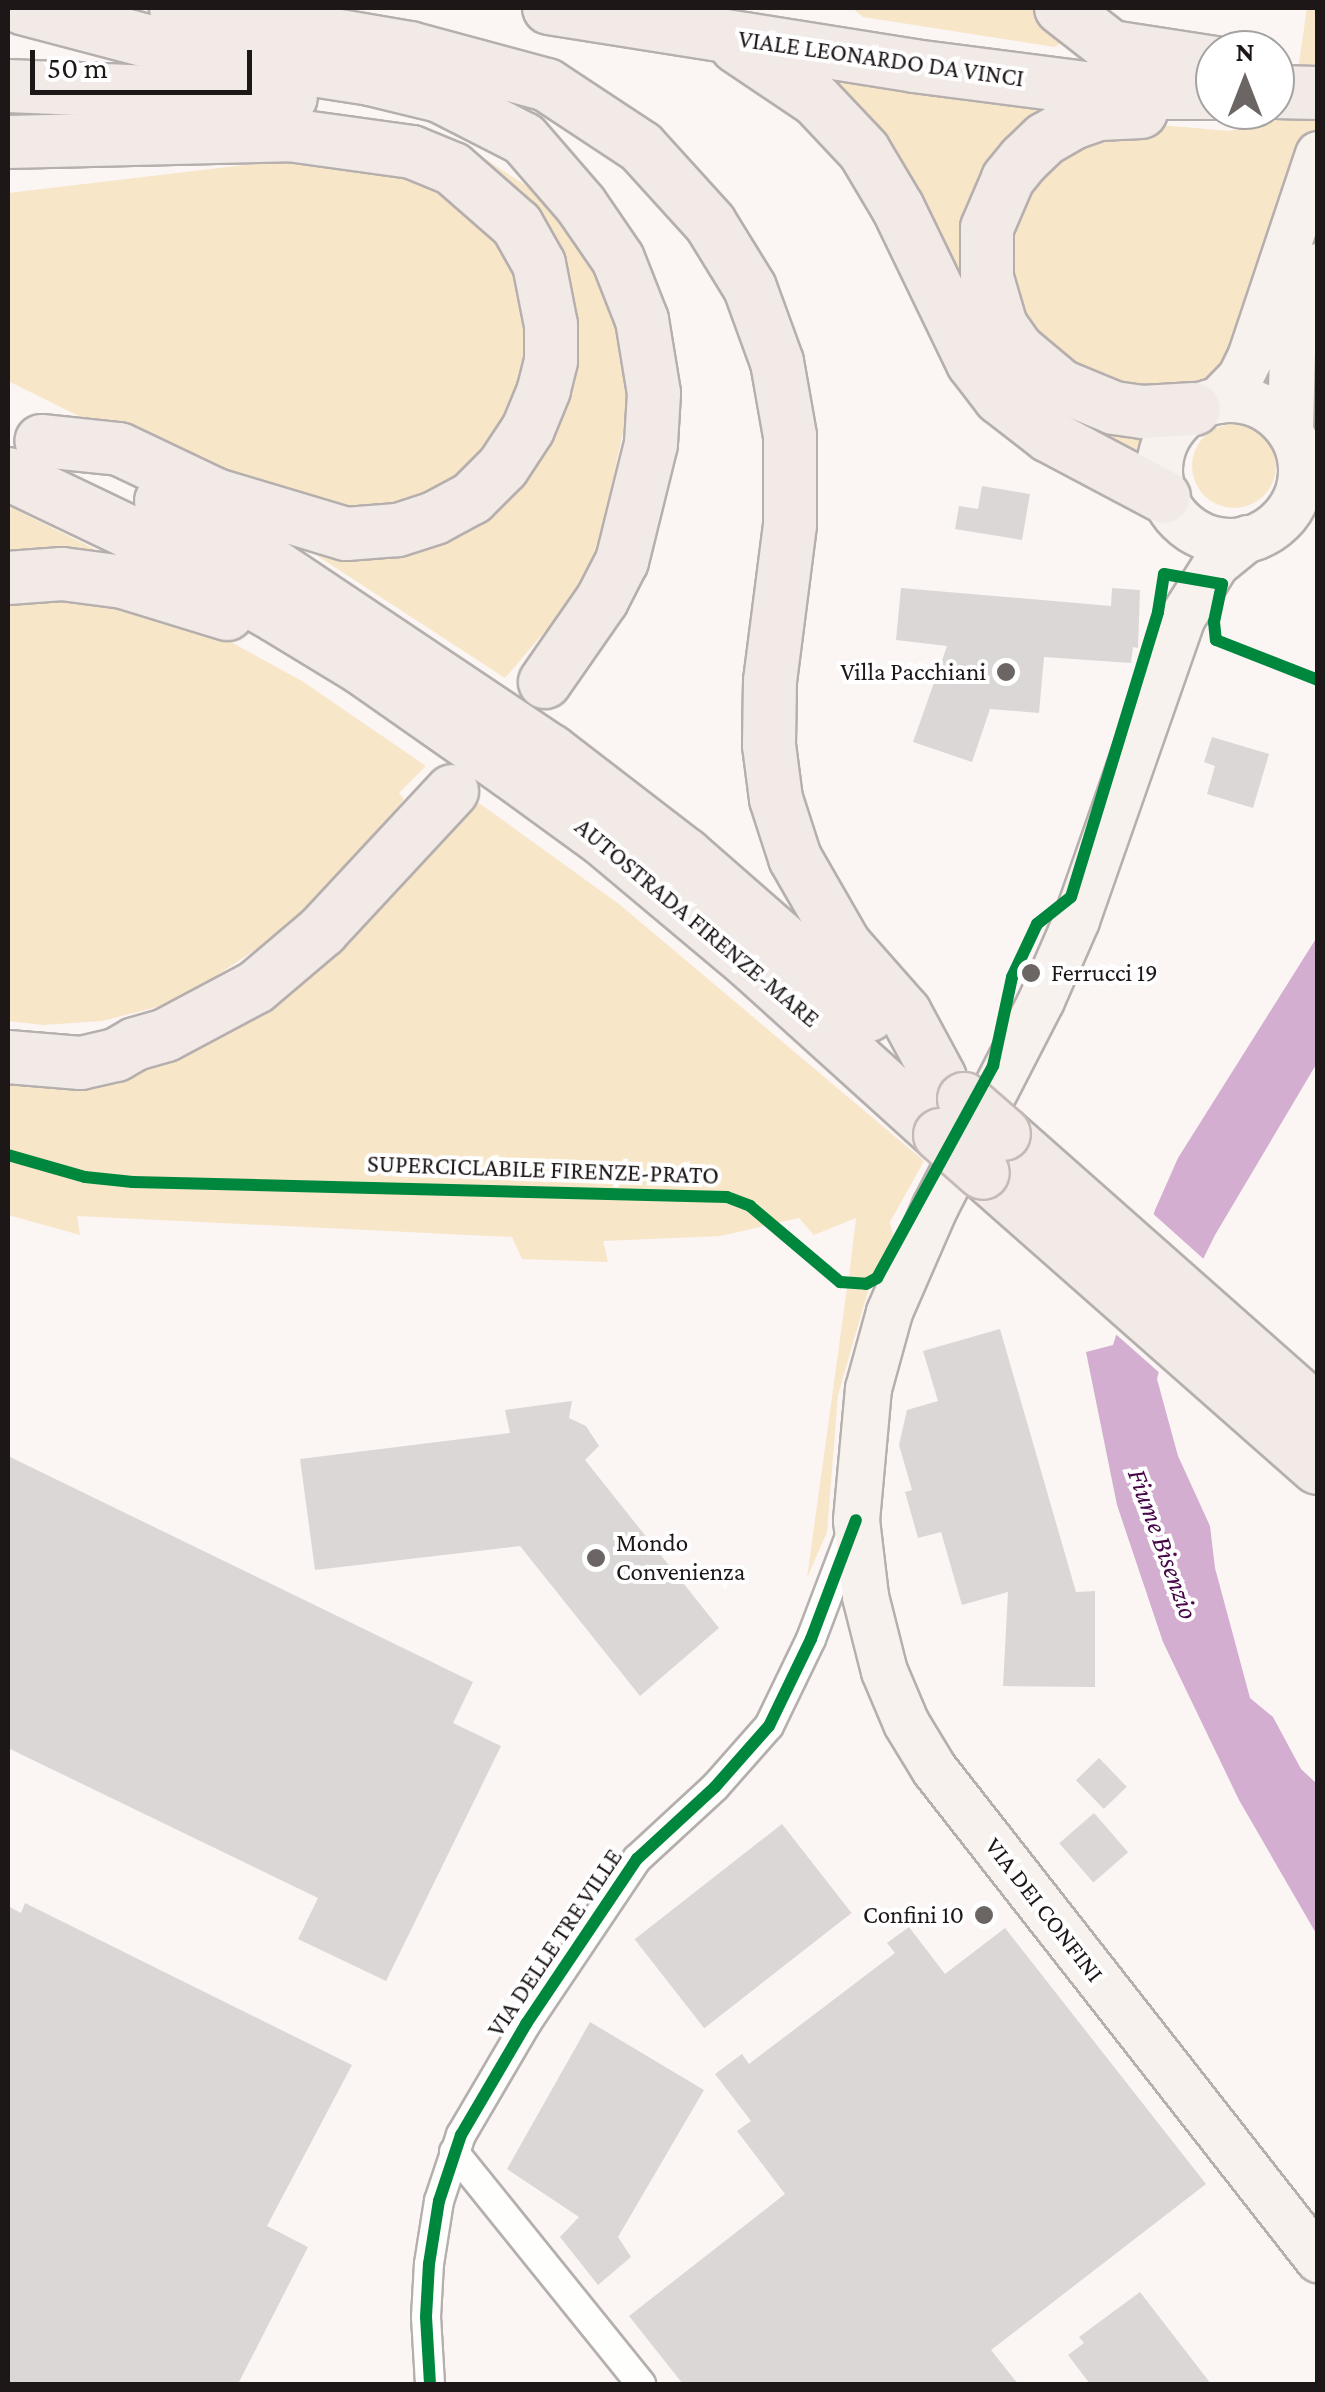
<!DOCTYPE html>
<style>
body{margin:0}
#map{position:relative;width:1325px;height:2392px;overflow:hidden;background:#fbf5f4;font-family:"Crimson Pro",serif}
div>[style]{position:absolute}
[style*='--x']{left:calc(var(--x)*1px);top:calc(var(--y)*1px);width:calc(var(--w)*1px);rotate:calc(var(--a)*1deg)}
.green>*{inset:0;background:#f8e6c9}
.round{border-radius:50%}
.water>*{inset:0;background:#d3aed0}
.pier>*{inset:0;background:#fbf5f4}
.building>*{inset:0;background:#dcd7d7;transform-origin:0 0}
.roads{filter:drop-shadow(2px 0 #b5afae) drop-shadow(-2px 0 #b5afae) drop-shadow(0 2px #b5afae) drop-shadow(0 -2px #b5afae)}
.street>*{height:28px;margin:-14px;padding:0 14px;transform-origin:14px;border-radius:14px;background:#fefefd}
.primary>*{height:45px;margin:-22.5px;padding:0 22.5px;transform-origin:22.5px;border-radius:22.5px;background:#f8f2ef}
.primary>.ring{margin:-22.5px;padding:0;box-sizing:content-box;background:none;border:45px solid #f8f2ef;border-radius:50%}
.highway>*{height:52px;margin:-26px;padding:0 26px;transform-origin:26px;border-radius:26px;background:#f2eae6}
.bridges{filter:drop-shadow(2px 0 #c5bab5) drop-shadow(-2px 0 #c5bab5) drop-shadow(0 2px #c5bab5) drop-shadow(0 -2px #c5bab5)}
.highway-bridge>*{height:52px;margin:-26px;padding:0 26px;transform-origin:26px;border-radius:26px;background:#f2eae6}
.cycleway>*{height:12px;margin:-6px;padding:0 6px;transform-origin:6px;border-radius:6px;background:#00873e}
.dots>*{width:28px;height:28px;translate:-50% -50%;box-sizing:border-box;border:5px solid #fff;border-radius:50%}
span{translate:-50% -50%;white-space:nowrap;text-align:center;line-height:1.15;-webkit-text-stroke:8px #fff;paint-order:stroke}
.street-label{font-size:25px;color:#1e1717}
.poi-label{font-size:25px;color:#1e1717}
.right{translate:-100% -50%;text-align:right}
.left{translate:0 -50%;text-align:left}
.water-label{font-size:28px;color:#470648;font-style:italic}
.frame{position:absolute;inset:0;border:10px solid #1e1717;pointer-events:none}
.north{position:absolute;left:1195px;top:30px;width:100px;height:100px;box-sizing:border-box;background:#fff;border:2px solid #a5a2a2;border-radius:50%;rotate:0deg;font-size:28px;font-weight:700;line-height:40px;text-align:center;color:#1e1717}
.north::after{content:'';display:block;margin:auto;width:35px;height:45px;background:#6b6564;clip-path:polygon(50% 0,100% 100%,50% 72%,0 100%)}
.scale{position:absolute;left:30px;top:50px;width:222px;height:45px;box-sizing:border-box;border:5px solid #1e1717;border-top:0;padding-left:12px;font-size:30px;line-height:35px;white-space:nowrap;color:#1e1717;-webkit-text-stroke:8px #fff;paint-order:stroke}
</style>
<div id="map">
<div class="green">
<i style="clip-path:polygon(852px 8px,1036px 8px,1063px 41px,1055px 47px,863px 17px)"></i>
<i style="clip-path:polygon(1307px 8px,1317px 8px,1317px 127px,1274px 264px,1226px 376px,1173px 397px,1051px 365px,1002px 276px,1027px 176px,1125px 122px,1230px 131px,1291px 117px)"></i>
<i style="clip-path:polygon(810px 61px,1053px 96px,975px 292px,1148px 423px,1141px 475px,1049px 424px)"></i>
<i style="clip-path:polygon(385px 120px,464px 145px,528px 187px,573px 233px,598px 277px,619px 331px,627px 413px,599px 546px,564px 609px,505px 678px,296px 542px,455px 523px,563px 304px,383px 130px)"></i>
<i style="clip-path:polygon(344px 158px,410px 166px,521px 259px,532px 380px,465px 483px,361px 518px,123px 438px,8px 381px,8px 193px,253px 164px)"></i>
<i class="round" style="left:1192px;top:424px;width:84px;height:84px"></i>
<i style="clip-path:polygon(8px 506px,117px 560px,8px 564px)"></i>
<i style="clip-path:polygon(40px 589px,200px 625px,302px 681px,426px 766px,399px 793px,404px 799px,376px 835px,282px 932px,192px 992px,161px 1006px,102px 1021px,43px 1025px,8px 1021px,8px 593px)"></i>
<i style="clip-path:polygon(479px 803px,619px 904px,924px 1161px,890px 1222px,893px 1235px,875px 1276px,856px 1281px,849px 1277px,856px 1218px,814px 1235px,799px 1218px,721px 1236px,603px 1241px,608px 1262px,522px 1259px,512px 1237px,77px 1216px,80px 1235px,8px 1215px,8px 1072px,105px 1074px)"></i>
<i style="clip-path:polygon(870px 1284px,838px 1395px,827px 1532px,807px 1578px,847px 1288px)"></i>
</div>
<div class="water">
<i style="clip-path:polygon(1317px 937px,1317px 1063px,1215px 1235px,1171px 1324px,1157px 1379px,1178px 1456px,1210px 1526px,1215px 1568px,1250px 1698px,1273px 1717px,1301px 1769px,1317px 1784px,1317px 1935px,1239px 1800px,1163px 1642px,1117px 1505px,1086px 1352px,1113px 1345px,1155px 1210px,1178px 1158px)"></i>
</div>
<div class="pier">
<i style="clip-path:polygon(1150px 1211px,1207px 1262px,1175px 1325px,1162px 1375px,1111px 1330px)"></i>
</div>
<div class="building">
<i style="clip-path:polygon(982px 486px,1030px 494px,1022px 540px,955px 529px,959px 506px,978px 509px)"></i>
<i style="clip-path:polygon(901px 588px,1111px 606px,1112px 588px,1140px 590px,1138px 648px,1133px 647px,1131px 663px,1044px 657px,1039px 713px,990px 709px,972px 762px,913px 742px,947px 646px,896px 640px)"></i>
<i style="clip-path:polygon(1212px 737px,1269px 754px,1253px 808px,1207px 794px,1215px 766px,1204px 762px)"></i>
<i style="clip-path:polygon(1000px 1329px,1076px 1592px,1095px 1591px,1095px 1687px,1003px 1686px,1008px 1592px,962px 1605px,941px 1532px,918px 1538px,905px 1492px,912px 1490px,899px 1445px,907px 1410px,938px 1401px,923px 1351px)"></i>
<i style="clip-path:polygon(572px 1401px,569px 1418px,586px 1426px,599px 1446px,585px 1460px,719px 1628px,640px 1696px,520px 1546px,315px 1570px,300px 1459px,510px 1433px,505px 1410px)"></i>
<i style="clip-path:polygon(8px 1456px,473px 1682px,453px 1723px,501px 1746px,386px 1981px,298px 1939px,318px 1898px,8px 1748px)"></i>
<i style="left:1099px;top:1758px;width:40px;height:32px;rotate:46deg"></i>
<i style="left:1094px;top:1813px;width:52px;height:46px;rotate:49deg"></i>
<i style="left:782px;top:1824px;width:113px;height:187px;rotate:52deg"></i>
<i style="clip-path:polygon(25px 1903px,352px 2065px,267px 2226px,308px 2247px,238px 2384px,8px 2384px,8px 1906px,21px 1913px)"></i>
<i style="clip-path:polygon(909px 1927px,945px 1974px,1005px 1928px,1206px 2184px,991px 2350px,1018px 2384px,683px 2384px,629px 2316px,785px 2194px,737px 2131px,751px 2121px,715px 2074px,742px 2054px,749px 2064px,895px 1953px,887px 1943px)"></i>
<i style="clip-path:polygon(590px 2022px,704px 2090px,618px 2237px,631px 2257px,598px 2285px,560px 2237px,579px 2217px,507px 2169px)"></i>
<i style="clip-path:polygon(1140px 2292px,1211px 2384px,1090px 2384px,1068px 2355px,1084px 2343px,1079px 2337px)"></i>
</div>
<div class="roads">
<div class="street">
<i style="--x:454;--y:2152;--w:298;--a:51.1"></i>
<i style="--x:430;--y:2384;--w:67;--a:-93.4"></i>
<i style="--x:426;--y:2317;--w:53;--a:-86.8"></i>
<i style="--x:429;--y:2264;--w:64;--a:-81"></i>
<i style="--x:439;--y:2201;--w:70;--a:-71.6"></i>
<i style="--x:461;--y:2135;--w:129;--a:-59.6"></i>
<i style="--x:526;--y:2024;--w:199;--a:-56.1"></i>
<i style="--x:637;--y:1859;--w:106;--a:-42.7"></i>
<i style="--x:715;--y:1787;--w:81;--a:-48.5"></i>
<i style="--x:769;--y:1726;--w:97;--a:-64.2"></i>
<i style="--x:811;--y:1639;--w:116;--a:-69.2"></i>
</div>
<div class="primary">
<i class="ring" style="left:1159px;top:399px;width:97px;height:97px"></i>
<i style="--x:1218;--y:400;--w:32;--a:-46"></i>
<i style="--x:1240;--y:377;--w:25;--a:-64"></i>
<i style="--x:1251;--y:354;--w:211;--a:-71.5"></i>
<i style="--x:1290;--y:432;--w:84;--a:-88.6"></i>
<i style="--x:1292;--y:348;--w:86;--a:-72.4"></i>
<i style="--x:1247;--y:538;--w:40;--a:141"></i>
<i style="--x:1216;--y:563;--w:64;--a:122.2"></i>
<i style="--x:1182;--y:617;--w:321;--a:109.3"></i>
<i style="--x:1076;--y:920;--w:87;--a:113.6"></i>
<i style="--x:1041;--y:1000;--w:232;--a:117.2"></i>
<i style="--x:935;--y:1206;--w:116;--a:113.5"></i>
<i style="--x:889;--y:1312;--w:79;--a:105.4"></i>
<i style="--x:868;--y:1388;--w:133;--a:95.2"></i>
<i style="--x:856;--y:1520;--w:77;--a:83.2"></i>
<i style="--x:865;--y:1596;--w:77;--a:75.8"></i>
<i style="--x:884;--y:1671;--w:56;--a:67.1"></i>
<i style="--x:906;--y:1723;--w:54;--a:58.7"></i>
<i style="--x:934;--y:1769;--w:623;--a:51.92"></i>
</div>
<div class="highway">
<i style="--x:22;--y:8;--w:160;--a:14.8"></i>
<i style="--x:177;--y:49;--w:195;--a:8.8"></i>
<i style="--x:370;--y:79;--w:72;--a:13.7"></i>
<i style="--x:440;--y:96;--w:94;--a:27.1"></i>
<i style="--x:524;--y:139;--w:87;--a:49.2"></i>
<i style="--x:581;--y:205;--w:65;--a:55.6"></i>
<i style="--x:618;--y:259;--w:66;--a:68.5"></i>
<i style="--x:642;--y:320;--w:74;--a:80.7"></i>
<i style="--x:654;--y:393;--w:51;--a:93.4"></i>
<i style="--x:651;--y:444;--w:121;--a:103.9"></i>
<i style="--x:622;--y:561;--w:44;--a:117.1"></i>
<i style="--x:602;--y:600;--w:100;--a:124.8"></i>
<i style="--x:176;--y:8;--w:237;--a:9.7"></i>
<i style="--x:410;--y:48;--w:142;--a:15.1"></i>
<i style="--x:547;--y:85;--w:113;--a:33.4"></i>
<i style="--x:641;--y:147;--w:103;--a:47.8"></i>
<i style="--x:710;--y:223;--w:76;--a:58.4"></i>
<i style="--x:750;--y:288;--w:79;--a:70"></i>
<i style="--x:777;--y:362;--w:75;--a:80"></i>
<i style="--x:790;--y:436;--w:89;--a:90"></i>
<i style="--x:790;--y:525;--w:157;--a:97.3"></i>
<i style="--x:770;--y:681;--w:64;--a:90.9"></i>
<i style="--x:769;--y:745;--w:54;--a:82.6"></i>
<i style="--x:776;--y:799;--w:62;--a:72.1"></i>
<i style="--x:795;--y:858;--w:100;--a:60.1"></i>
<i style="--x:845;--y:945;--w:91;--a:48.6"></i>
<i style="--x:905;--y:1013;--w:74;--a:61.7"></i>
<i style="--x:549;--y:8;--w:370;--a:9"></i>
<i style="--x:914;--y:66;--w:212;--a:7.3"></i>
<i style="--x:1124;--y:93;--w:91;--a:0"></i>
<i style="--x:1061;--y:8;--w:63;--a:38"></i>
<i style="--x:1111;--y:47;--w:105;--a:8.7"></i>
<i style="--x:737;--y:47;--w:95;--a:33.9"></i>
<i style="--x:816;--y:100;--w:70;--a:46.7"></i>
<i style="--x:864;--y:151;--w:66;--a:59.2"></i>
<i style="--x:898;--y:208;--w:172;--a:64.2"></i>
<i style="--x:973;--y:363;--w:44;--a:52.4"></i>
<i style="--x:1000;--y:398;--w:62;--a:37.8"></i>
<i style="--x:1049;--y:436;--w:130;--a:27.9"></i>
<i style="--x:8;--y:86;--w:283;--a:2.4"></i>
<i style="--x:1275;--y:92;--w:43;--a:1.3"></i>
<i style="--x:1141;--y:112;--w:42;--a:177.3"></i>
<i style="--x:1099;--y:114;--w:28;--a:161"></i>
<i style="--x:1073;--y:123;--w:32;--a:150"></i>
<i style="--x:1045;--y:139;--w:29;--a:136"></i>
<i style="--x:1024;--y:159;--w:26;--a:129"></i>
<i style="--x:1008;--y:179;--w:53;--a:113.2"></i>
<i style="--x:987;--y:228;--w:50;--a:90"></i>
<i style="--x:987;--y:278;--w:50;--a:73.7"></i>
<i style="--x:1001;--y:326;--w:29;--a:55"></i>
<i style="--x:1018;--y:350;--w:56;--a:39.9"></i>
<i style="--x:1061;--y:386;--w:57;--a:22.5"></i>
<i style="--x:1114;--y:408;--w:29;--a:8"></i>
<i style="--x:1143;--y:412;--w:51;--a:-3.4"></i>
<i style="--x:8;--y:142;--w:281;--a:-1.4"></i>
<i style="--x:289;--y:135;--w:124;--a:7.9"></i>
<i style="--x:412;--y:152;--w:44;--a:22.5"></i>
<i style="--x:453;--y:169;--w:85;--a:41.2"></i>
<i style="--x:517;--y:225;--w:45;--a:60.6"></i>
<i style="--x:539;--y:264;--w:62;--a:78.9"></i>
<i style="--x:551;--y:325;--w:36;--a:90"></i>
<i style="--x:551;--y:361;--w:30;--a:104"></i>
<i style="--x:544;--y:390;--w:42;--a:112.3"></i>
<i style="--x:528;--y:429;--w:45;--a:123.3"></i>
<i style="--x:503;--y:467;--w:44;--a:135"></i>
<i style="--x:472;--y:498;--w:42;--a:151.6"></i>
<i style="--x:435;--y:518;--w:40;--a:162"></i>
<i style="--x:397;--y:530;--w:51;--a:175.5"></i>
<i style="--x:346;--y:534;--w:136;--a:-163.3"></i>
<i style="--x:216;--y:495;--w:107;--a:-154.6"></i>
<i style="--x:119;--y:449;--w:78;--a:-174.1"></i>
<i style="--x:8;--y:474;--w:132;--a:25.6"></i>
<i style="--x:127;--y:531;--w:172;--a:29.7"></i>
<i style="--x:276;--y:616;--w:102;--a:31.3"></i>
<i style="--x:363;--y:669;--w:179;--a:35"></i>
<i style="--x:510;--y:772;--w:112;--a:36"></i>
<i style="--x:601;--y:838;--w:196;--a:40"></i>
<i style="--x:751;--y:964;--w:255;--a:42.1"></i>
<i style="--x:161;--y:501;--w:125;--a:29.6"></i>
<i style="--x:270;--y:563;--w:338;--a:33.8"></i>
<i style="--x:551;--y:751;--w:170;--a:37.6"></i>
<i style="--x:686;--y:855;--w:243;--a:41.2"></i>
<i style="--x:8;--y:578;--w:54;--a:-4.2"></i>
<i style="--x:62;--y:574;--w:62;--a:7.5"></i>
<i style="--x:123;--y:582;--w:109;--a:17.1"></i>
<i style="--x:8;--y:1057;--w:73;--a:4.7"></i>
<i style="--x:81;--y:1063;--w:36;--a:-13"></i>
<i style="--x:116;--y:1055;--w:22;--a:-30"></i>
<i style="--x:135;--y:1044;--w:32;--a:-16"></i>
<i style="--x:166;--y:1035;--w:102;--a:-28.1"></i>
<i style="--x:256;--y:987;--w:87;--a:-40.3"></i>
<i style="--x:322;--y:931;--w:191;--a:-47.1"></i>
<i style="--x:1004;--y:1134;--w:419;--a:41.5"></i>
<i style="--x:983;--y:1173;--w:446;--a:41.4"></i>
</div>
</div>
<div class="bridges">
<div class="highway-bridge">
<i style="--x:964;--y:1099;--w:53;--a:41.2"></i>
<i style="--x:940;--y:1135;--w:57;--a:41.5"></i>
</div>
</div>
<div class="cycleway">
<i style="--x:8;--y:1155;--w:80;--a:15.9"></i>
<i style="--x:85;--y:1177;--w:48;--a:5.9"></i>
<i style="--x:133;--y:1182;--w:594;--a:1.45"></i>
<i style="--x:727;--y:1197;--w:25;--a:21"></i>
<i style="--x:750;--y:1206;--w:118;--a:40.2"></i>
<i style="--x:840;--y:1282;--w:26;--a:4"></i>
<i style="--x:866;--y:1284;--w:13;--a:-29"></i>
<i style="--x:877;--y:1278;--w:242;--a:-61.3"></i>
<i style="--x:993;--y:1066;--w:91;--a:-77.9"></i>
<i style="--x:1012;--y:977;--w:59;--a:-64.7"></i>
<i style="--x:1037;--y:924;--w:43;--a:-38.5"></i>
<i style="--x:1071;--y:897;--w:298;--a:-73"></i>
<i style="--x:1158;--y:612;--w:38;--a:-81"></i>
<i style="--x:1164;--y:574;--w:59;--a:9.8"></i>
<i style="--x:1222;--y:584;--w:39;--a:102"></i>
<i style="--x:1214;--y:622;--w:18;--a:84"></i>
<i style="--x:1216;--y:640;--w:110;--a:21.4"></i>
<i style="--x:430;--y:2384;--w:67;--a:-93.4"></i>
<i style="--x:426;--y:2317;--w:53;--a:-86.8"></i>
<i style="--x:429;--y:2264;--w:64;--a:-81"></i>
<i style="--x:439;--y:2201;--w:70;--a:-71.6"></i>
<i style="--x:461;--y:2135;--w:129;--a:-59.6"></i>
<i style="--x:526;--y:2024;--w:199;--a:-56.1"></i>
<i style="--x:637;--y:1859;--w:106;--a:-42.7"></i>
<i style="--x:715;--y:1787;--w:81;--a:-48.5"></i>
<i style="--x:769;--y:1726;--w:97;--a:-64.2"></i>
<i style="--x:811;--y:1639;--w:127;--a:-69.3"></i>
</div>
<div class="dots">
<i style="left:1006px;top:672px;background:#6b6564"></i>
<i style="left:1031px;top:973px;background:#6b6564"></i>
<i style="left:596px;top:1558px;background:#6b6564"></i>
<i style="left:984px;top:1915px;background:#6b6564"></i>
</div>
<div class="street-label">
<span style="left:881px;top:59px;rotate:8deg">VIALE LEONARDO DA VINCI</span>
<span style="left:697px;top:923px;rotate:40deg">AUTOSTRADA FIRENZE-MARE</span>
<span style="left:543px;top:1170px;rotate:2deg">SUPERCICLABILE FIRENZE-PRATO</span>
<span style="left:1044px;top:1910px;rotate:52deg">VIA DEI CONFINI</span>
<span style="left:555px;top:1943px;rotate:-56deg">VIA DELLE TRE VILLE</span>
</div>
<div class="poi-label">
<span class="right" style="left:986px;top:672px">Villa Pacchiani</span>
<span class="left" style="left:1051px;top:973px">Ferrucci 19</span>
<span class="left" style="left:616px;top:1558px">Mondo<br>Convenienza</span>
<span class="right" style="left:964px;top:1915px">Confini 10</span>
</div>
<div class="water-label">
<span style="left:1163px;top:1544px;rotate:70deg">Fiume Bisenzio</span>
</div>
<div class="frame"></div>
<div class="north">N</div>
<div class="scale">50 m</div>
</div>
